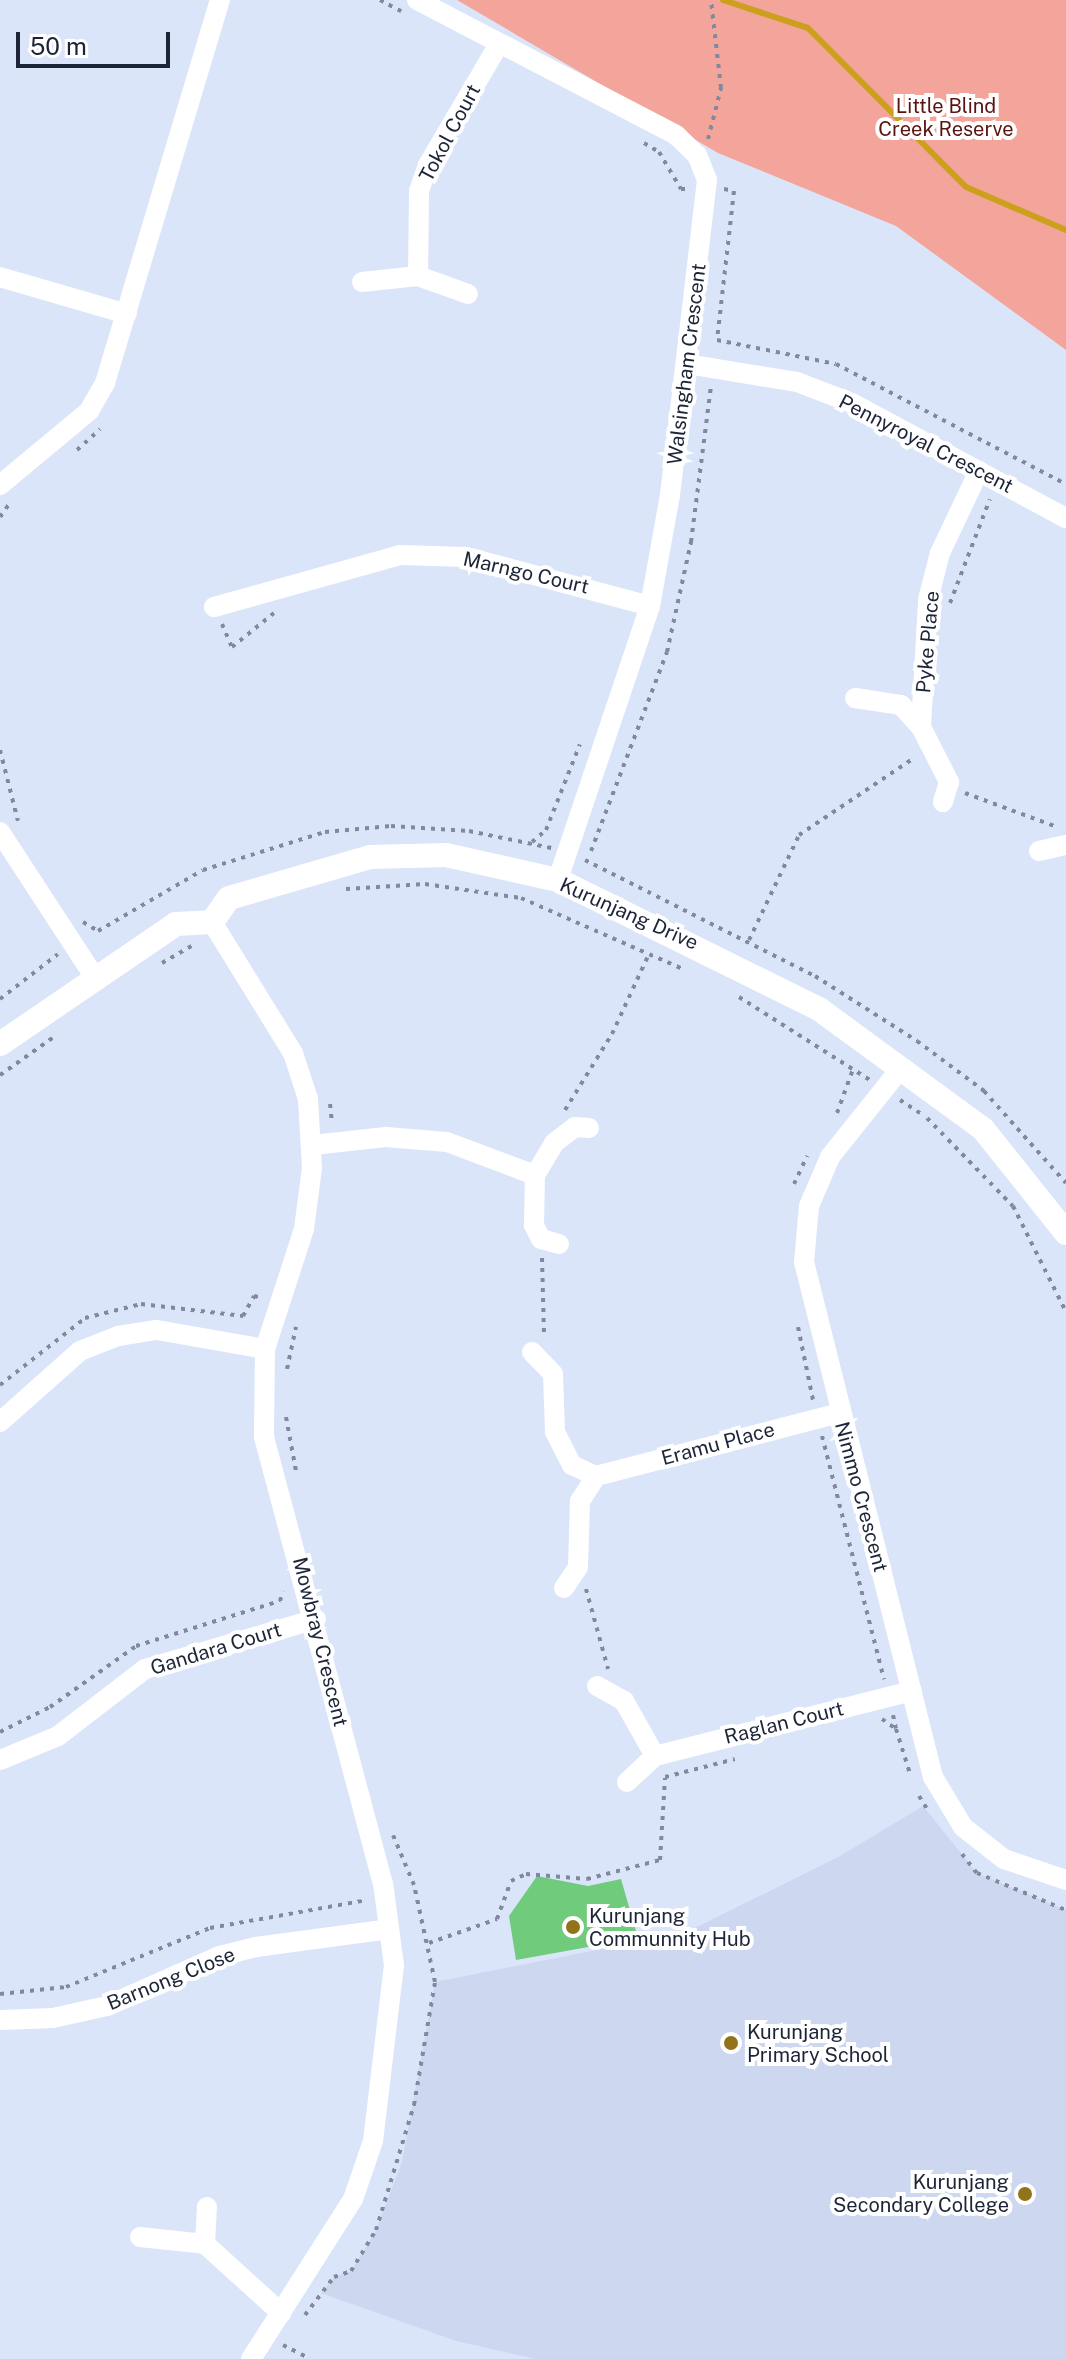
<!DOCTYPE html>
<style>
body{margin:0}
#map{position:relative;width:1066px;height:2359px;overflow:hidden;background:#dbe5fa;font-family:"Public Sans",sans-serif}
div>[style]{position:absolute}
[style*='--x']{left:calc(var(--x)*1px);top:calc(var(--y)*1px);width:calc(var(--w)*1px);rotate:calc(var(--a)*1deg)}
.built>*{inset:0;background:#cdd7f0}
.green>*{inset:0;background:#f4a59b}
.stream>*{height:6px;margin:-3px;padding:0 3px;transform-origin:3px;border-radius:3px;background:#cc9f1d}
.building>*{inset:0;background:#70cb7d}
.path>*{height:4px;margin-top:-2px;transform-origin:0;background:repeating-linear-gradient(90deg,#80899d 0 4px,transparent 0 10px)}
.minor>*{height:20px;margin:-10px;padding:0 10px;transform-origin:10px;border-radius:10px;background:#fff}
.tertiary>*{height:24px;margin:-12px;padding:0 12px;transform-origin:12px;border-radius:12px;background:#fff}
.dots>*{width:22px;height:22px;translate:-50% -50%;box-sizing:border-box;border:4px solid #fff;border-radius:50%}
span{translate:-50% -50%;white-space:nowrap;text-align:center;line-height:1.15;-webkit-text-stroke:8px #fff;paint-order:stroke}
.park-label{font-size:20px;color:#5a1310}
.street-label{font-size:20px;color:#1c2437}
.poi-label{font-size:20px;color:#1c2437}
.left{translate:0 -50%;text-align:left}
.right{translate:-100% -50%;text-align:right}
.scale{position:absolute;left:16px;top:32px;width:154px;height:36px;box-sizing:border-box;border:4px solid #1c2437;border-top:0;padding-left:10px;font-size:24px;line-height:28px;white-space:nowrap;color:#1c2437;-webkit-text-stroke:6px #fff;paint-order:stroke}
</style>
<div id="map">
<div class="built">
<i style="clip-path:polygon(923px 1806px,977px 1873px,1066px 1910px,1066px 2359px,535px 2359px,456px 2341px,321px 2293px,334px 2277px,351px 2271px,376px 2230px,402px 2162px,435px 1982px,687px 1932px,840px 1856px)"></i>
</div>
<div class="green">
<i style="clip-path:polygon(457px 0,1066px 0,1066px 350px,896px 226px,718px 153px)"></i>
</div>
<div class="stream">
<i style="--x:723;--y:0;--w:89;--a:18.2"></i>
<i style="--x:808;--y:28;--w:224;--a:45.2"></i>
<i style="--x:966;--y:187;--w:109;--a:23.3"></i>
</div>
<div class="building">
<i style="clip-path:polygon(537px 1876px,588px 1886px,621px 1879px,638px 1938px,516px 1960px,509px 1916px)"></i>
</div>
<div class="path">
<i style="--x:380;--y:0;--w:24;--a:28"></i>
<i style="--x:708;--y:139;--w:53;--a:-75.7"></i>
<i style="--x:721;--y:88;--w:89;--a:-96.5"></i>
<i style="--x:644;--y:143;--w:17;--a:31"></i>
<i style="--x:659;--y:152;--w:43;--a:59.3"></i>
<i style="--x:681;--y:189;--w:6;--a:0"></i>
<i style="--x:724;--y:189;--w:10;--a:11"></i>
<i style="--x:734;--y:191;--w:150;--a:96.5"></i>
<i style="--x:717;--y:340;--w:121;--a:11.4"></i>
<i style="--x:836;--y:364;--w:259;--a:27.6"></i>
<i style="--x:77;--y:450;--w:31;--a:-42"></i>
<i style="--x:0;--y:517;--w:19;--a:-55"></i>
<i style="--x:950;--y:603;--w:111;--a:-69"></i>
<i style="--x:222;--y:624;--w:25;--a:67"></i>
<i style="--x:232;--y:647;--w:54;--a:-39"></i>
<i style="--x:0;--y:750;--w:73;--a:75.8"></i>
<i style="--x:965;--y:793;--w:95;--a:20.3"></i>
<i style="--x:532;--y:842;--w:18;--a:-41"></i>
<i style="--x:546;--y:830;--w:92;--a:-68.4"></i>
<i style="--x:591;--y:851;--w:213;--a:-69.1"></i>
<i style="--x:667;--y:652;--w:113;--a:-77.7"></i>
<i style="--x:691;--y:542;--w:157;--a:-82.7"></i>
<i style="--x:585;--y:860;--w:258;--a:26.8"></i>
<i style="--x:815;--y:976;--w:121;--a:32.5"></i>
<i style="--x:917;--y:1041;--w:84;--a:36.7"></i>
<i style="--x:984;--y:1091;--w:123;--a:48.3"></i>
<i style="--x:346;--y:889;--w:79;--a:-3.6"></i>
<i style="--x:425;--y:884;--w:97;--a:8.3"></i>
<i style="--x:521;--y:898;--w:179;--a:23.7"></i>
<i style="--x:83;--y:922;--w:17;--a:31"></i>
<i style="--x:98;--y:931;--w:121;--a:-30.2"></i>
<i style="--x:203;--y:870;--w:128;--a:-17.3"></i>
<i style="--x:325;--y:832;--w:66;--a:-5.2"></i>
<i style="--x:391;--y:826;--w:78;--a:3.7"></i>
<i style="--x:469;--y:831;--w:84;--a:11.7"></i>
<i style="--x:749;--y:940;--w:116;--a:-64.5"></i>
<i style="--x:799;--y:835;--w:138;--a:-33.8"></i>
<i style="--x:162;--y:963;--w:34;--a:-30"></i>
<i style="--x:739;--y:997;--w:155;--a:32.4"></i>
<i style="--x:0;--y:999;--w:73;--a:-37.8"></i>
<i style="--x:0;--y:1075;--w:67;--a:-35.3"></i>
<i style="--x:900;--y:1100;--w:24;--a:33"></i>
<i style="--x:330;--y:1104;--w:19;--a:84"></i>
<i style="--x:565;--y:1110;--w:89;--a:-58.3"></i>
<i style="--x:612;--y:1034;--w:88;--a:-65.2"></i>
<i style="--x:837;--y:1113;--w:47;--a:-70"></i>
<i style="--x:927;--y:1118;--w:123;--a:45.7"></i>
<i style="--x:1013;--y:1206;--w:119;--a:63.4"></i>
<i style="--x:794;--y:1184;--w:31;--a:-65"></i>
<i style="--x:542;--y:1258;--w:79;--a:88.5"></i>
<i style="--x:798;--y:1327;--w:75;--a:78.4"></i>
<i style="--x:287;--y:1369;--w:43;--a:-77.9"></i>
<i style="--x:0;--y:1385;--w:108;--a:-38.2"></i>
<i style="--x:85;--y:1318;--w:58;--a:-14"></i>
<i style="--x:141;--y:1304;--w:103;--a:6.7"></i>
<i style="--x:243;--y:1316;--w:23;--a:-61"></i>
<i style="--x:254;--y:1296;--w:8;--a:14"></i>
<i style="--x:286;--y:1417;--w:55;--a:79.5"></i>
<i style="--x:822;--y:1436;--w:251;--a:75.7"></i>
<i style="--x:586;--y:1589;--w:83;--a:74.6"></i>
<i style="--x:893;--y:1715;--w:14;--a:78"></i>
<i style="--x:882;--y:1719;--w:17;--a:36"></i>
<i style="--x:896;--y:1729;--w:50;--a:72.6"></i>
<i style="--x:0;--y:1732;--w:56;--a:-26.6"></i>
<i style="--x:50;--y:1707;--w:105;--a:-35.3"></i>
<i style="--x:136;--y:1646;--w:151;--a:-17.4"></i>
<i style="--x:280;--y:1601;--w:10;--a:-73"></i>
<i style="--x:665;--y:1777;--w:72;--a:-14.4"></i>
<i style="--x:919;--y:1796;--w:19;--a:58"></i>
<i style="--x:962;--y:1854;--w:24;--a:52"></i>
<i style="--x:977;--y:1873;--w:96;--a:22.6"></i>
<i style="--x:429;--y:1943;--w:72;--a:-19.4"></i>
<i style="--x:497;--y:1919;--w:40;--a:-69.8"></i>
<i style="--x:511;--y:1881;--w:17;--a:-25"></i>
<i style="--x:526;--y:1874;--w:61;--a:4.7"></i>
<i style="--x:587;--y:1879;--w:75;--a:-14.6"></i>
<i style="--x:660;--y:1860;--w:82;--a:-86.5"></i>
<i style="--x:0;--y:1994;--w:66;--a:-6.1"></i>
<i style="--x:66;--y:1987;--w:156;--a:-22.3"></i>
<i style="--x:210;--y:1928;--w:159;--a:-10.1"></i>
<i style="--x:305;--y:2315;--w:48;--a:-52.7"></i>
<i style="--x:334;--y:2277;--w:18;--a:-19"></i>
<i style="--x:351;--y:2271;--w:48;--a:-58.6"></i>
<i style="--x:376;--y:2230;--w:131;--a:-73.1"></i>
<i style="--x:414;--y:2105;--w:125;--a:-80.3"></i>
<i style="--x:435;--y:1982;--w:99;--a:-102.2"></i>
<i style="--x:414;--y:1885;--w:54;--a:-112.8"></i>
<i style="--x:283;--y:2345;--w:30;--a:27"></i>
</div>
<div class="minor">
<i style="--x:417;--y:0;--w:292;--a:27.5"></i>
<i style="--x:676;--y:135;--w:29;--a:44"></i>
<i style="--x:697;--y:155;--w:27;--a:68"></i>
<i style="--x:707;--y:180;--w:317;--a:96.7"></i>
<i style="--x:670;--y:495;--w:113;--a:100.2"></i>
<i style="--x:650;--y:606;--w:289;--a:108.6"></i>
<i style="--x:418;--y:276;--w:85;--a:-89.3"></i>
<i style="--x:419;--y:191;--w:28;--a:-71"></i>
<i style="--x:428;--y:165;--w:140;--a:-59.6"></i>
<i style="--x:0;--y:277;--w:132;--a:16.2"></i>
<i style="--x:362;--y:282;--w:56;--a:-6.1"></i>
<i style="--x:418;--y:276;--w:53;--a:19.8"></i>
<i style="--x:687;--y:364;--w:111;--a:9.3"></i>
<i style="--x:797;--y:382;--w:59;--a:20.9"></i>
<i style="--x:852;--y:403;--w:243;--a:28.3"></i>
<i style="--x:0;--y:485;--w:116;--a:-39.7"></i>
<i style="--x:89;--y:411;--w:32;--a:-60"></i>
<i style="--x:105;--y:383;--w:400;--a:-73.3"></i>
<i style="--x:214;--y:607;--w:193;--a:-15.6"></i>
<i style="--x:400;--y:555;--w:66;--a:1.7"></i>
<i style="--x:466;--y:557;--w:190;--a:14.9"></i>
<i style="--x:855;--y:698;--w:47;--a:8.7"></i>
<i style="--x:901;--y:705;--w:30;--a:48"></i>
<i style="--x:921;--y:727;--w:62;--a:63"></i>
<i style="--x:949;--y:782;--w:21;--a:107"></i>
<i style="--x:921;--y:727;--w:127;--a:-86.8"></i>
<i style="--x:928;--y:600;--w:49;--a:-75.7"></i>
<i style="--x:940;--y:553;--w:91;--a:-64.6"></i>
<i style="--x:0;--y:832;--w:174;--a:56.9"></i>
<i style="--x:1039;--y:851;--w:28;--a:-13"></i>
<i style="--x:212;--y:922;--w:154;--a:58.3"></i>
<i style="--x:293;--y:1053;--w:48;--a:71.9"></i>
<i style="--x:308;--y:1099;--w:69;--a:86.7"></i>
<i style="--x:312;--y:1168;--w:62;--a:97.5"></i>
<i style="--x:304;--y:1229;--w:126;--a:108"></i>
<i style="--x:265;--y:1349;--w:88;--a:90.7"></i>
<i style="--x:264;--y:1437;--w:462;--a:75.1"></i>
<i style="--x:383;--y:1883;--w:83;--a:82.4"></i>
<i style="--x:394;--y:1965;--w:177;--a:96.8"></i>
<i style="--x:373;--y:2141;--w:61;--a:109"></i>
<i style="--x:353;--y:2199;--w:190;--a:122.5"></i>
<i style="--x:901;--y:1068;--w:114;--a:128.6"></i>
<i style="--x:830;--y:1157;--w:53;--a:113.2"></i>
<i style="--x:809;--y:1206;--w:56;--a:95.1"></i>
<i style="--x:804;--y:1262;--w:531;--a:75.94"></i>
<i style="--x:933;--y:1777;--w:58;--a:59"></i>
<i style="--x:963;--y:1827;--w:52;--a:38"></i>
<i style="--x:1004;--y:1859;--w:65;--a:18.7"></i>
<i style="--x:313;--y:1145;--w:73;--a:-6.3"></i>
<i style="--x:386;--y:1137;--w:61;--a:4.7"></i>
<i style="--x:447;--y:1142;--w:94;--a:20.6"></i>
<i style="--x:559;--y:1244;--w:19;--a:-164"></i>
<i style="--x:541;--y:1239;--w:16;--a:-117"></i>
<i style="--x:534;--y:1225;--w:50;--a:-88.9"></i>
<i style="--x:535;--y:1175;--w:37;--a:-59"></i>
<i style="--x:554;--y:1143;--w:26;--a:-37"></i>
<i style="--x:575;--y:1127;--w:14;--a:4"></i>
<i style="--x:532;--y:1352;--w:30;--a:46"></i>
<i style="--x:553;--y:1374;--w:58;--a:88"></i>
<i style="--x:555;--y:1432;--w:37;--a:63"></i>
<i style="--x:572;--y:1465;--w:26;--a:25"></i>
<i style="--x:596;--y:1476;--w:252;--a:-14.5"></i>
<i style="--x:0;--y:1422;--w:107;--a:-41.6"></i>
<i style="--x:80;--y:1351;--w:41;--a:-21.5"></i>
<i style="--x:118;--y:1336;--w:39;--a:-9"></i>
<i style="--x:157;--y:1330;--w:110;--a:10"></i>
<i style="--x:564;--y:1588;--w:25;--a:-56"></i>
<i style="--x:578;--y:1567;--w:66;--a:-88.3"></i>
<i style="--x:580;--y:1501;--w:30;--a:-57"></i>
<i style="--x:597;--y:1686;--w:31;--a:29"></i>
<i style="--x:624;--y:1701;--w:63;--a:60.6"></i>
<i style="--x:655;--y:1756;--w:265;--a:-14.2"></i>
<i style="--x:0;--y:1760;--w:63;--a:-22.5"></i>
<i style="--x:58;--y:1736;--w:110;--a:-37.6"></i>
<i style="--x:145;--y:1669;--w:178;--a:-16.3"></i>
<i style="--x:627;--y:1782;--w:38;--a:-43"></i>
<i style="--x:0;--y:2020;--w:53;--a:-2.2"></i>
<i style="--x:53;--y:2018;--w:55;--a:-12.5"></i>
<i style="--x:107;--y:2006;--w:124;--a:-23.9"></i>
<i style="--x:220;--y:1956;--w:37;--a:-14"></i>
<i style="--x:256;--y:1947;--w:134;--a:-7.7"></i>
<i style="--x:140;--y:2237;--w:65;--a:6.1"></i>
<i style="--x:205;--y:2244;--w:37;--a:-87"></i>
<i style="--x:205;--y:2244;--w:103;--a:42.2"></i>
</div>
<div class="tertiary">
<i style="--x:0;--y:1044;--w:213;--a:-34.3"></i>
<i style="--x:176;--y:924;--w:36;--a:-3"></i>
<i style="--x:212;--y:922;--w:29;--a:-55"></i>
<i style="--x:229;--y:898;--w:147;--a:-16.2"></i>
<i style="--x:370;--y:857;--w:76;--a:-1.5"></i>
<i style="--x:446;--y:855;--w:115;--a:12.6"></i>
<i style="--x:558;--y:880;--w:291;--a:26.3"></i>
<i style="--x:819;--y:1009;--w:203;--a:36.2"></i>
<i style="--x:983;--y:1129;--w:133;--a:51.4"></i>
</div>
<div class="dots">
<i style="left:573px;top:1927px;background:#927319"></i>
<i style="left:731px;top:2043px;background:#927319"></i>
<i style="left:1025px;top:2194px;background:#927319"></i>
</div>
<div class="park-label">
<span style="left:946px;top:118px">Little Blind<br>Creek Reserve</span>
</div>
<div class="street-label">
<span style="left:450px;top:133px;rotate:-62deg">Tokol Court</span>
<span style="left:687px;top:364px;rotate:-83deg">Walsingham Crescent</span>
<span style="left:926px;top:444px;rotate:27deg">Pennyroyal Crescent</span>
<span style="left:526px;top:573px;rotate:13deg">Marngo Court</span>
<span style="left:928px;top:642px;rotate:-85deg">Pyke Place</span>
<span style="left:629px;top:914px;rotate:24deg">Kurunjang Drive</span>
<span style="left:718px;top:1444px;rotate:-15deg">Eramu Place</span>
<span style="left:861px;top:1497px;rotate:75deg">Nimmo Crescent</span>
<span style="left:320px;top:1642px;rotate:76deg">Mowbray Crescent</span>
<span style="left:216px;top:1649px;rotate:-17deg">Gandara Court</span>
<span style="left:784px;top:1723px;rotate:-14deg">Raglan Court</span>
<span style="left:171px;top:1979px;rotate:-22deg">Barnong Close</span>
</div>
<div class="poi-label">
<span class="left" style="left:589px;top:1928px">Kurunjang<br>Communnity Hub</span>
<span class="left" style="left:747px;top:2044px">Kurunjang<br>Primary School</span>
<span class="right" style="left:1009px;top:2194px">Kurunjang<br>Secondary College</span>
</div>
<div class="scale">50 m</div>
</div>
